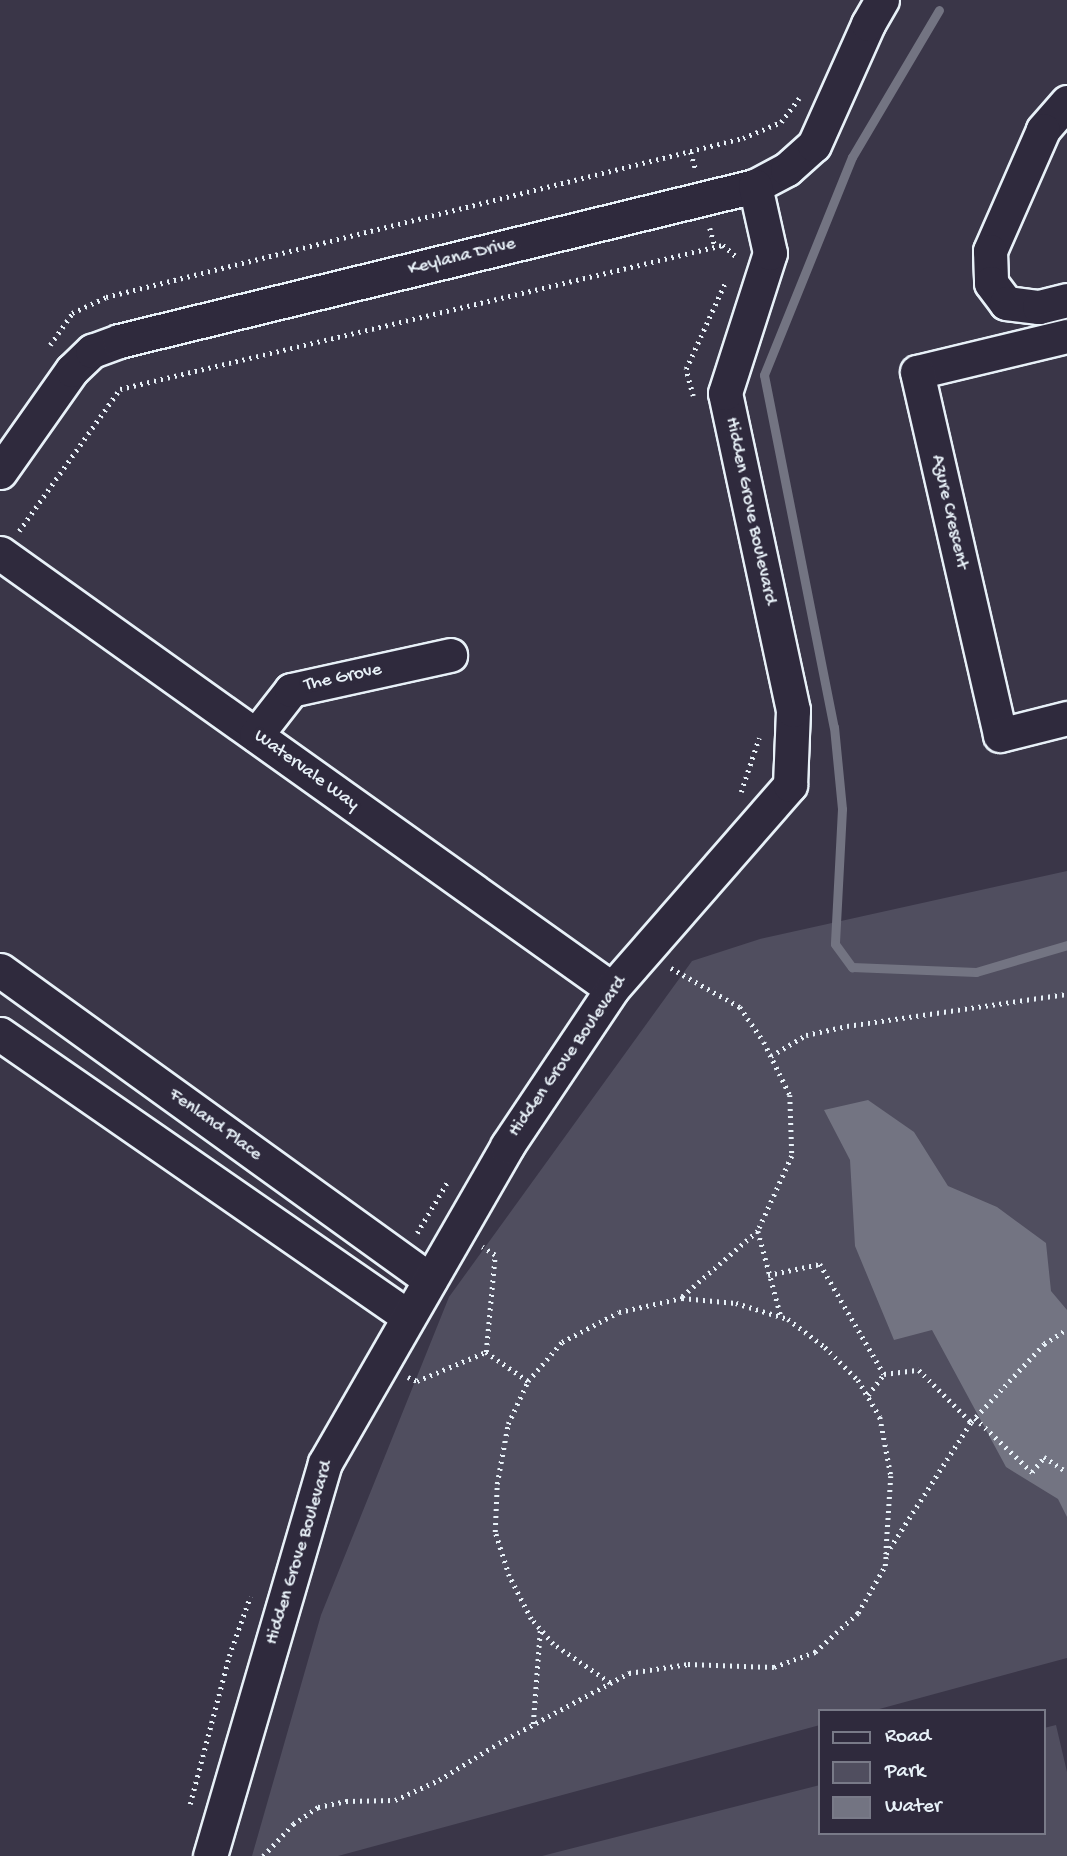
<!DOCTYPE html>
<style>
body{margin:0}
#map{position:relative;width:1067px;height:1856px;overflow:hidden;background:#3a3648;font-family:"Gochi Hand",sans-serif}
div>[style]{position:absolute}
[style*='--x']{left:calc(var(--x)*1px);top:calc(var(--y)*1px);width:calc(var(--w)*1px);rotate:calc(var(--a)*1deg)}
.green>*{inset:0;background:#504e5f}
.water>*{inset:0;background:#737482}
.stream>*{height:9px;margin:-4.5px;padding:0 4.5px;transform-origin:4.5px;border-radius:4.5px;background:#737482}
.path>*{height:4.5px;margin-top:-2.25px;transform-origin:0;background:repeating-linear-gradient(90deg,#e8f1f8 0 2px,transparent 0 7px)}
.roads{filter:drop-shadow(2px 0 #e8f1f8) drop-shadow(-2px 0 #e8f1f8) drop-shadow(0 2px #e8f1f8) drop-shadow(0 -2px #e8f1f8)}
.minor>*{height:33px;margin:-16.5px;padding:0 16.5px;transform-origin:16.5px;border-radius:16.5px;background:#2f2a3d}
span{translate:-50% -50%;white-space:nowrap;text-align:center;line-height:1.15;-webkit-text-stroke:7px #2f2a3d;paint-order:stroke}
.street-label{font-size:19px;color:#e8f1f8}
.legend{position:absolute;left:818px;top:1709px;width:228px;height:126px;box-sizing:border-box;background:#2f2a3d;border:2px solid #797a88;margin:0;padding:9px 12px;list-style:none;font-size:21px;color:#e8f1f8}
.legend li{display:flex;align-items:center;gap:14px;height:35px}
.legend b{width:35px;border:2px solid #797a88}
</style>
<div id="map">
<div class="green">
<i style="clip-path:polygon(1067px 871px,1067px 1658px,872px 1711px,820px 1711px,820px 1725px,338px 1856px,252px 1856px,321px 1615px,449px 1297px,692px 961px,760px 939px)"></i>
<i style="clip-path:polygon(1056px 1725px,1067px 1772px,1067px 1856px,542px 1856px,820px 1785px,820px 1833px,1044px 1833px,1044px 1728px)"></i>
</div>
<div class="water">
<i style="clip-path:polygon(868px 1100px,914px 1132px,948px 1186px,997px 1207px,1046px 1243px,1051px 1291px,1067px 1310px,1067px 1517px,1058px 1499px,1006px 1467px,932px 1330px,894px 1340px,855px 1246px,850px 1160px,824px 1110px)"></i>
</div>
<div class="stream">
<i style="--x:939;--y:10;--w:171;--a:120.6"></i>
<i style="--x:852;--y:157;--w:235;--a:112"></i>
<i style="--x:764;--y:375;--w:359;--a:78.8"></i>
<i style="--x:834;--y:727;--w:82;--a:84.4"></i>
<i style="--x:842;--y:809;--w:135;--a:93"></i>
<i style="--x:835;--y:944;--w:29;--a:54"></i>
<i style="--x:852;--y:967;--w:124;--a:2.3"></i>
<i style="--x:976;--y:972;--w:95;--a:-16.5"></i>
</div>
<div class="path">
<i style="--x:691;--y:152;--w:20;--a:75"></i>
<i style="--x:710;--y:228;--w:20;--a:75"></i>
<i style="--x:50;--y:345;--w:39;--a:-55"></i>
<i style="--x:72;--y:313;--w:38;--a:-25"></i>
<i style="--x:106;--y:297;--w:657;--a:-14.02"></i>
<i style="--x:743;--y:138;--w:41;--a:-22.8"></i>
<i style="--x:781;--y:122;--w:30;--a:-53"></i>
<i style="--x:693;--y:396;--w:28;--a:-105"></i>
<i style="--x:686;--y:369;--w:97;--a:-65.6"></i>
<i style="--x:19;--y:531;--w:174;--a:-54.6"></i>
<i style="--x:120;--y:389;--w:620;--a:-13.43"></i>
<i style="--x:723;--y:245;--w:18;--a:41"></i>
<i style="--x:741;--y:792;--w:57;--a:-71.6"></i>
<i style="--x:671;--y:968;--w:79;--a:29.5"></i>
<i style="--x:740;--y:1007;--w:42;--a:55.6"></i>
<i style="--x:764;--y:1042;--w:59;--a:63.9"></i>
<i style="--x:790;--y:1095;--w:61;--a:88.1"></i>
<i style="--x:792;--y:1156;--w:82;--a:114.4"></i>
<i style="--x:758;--y:1231;--w:101;--a:139"></i>
<i style="--x:771;--y:1056;--w:41;--a:-31"></i>
<i style="--x:806;--y:1035;--w:42;--a:-12.4"></i>
<i style="--x:847;--y:1026;--w:222;--a:-8.3"></i>
<i style="--x:758;--y:1231;--w:88;--a:74.9"></i>
<i style="--x:417;--y:1233;--w:61;--a:-59.2"></i>
<i style="--x:768;--y:1275;--w:53;--a:-11.9"></i>
<i style="--x:820;--y:1264;--w:127;--a:59.8"></i>
<i style="--x:486;--y:1352;--w:51;--a:34.6"></i>
<i style="--x:408;--y:1377;--w:10;--a:24"></i>
<i style="--x:417;--y:1381;--w:75;--a:-22.8"></i>
<i style="--x:486;--y:1352;--w:97;--a:-84.7"></i>
<i style="--x:495;--y:1255;--w:15;--a:-148"></i>
<i style="--x:868;--y:1395;--w:26;--a:-53"></i>
<i style="--x:884;--y:1374;--w:35;--a:-7"></i>
<i style="--x:919;--y:1370;--w:74;--a:45"></i>
<i style="--x:975;--y:1418;--w:79;--a:43.5"></i>
<i style="--x:1032;--y:1472;--w:19;--a:-51"></i>
<i style="--x:1044;--y:1457;--w:27;--a:33"></i>
<i style="--x:610;--y:1683;--w:69;--a:-145.6"></i>
<i style="--x:553;--y:1644;--w:33;--a:-131"></i>
<i style="--x:531;--y:1619;--w:48;--a:-117.1"></i>
<i style="--x:509;--y:1576;--w:46;--a:-107.7"></i>
<i style="--x:495;--y:1532;--w:48;--a:-87.6"></i>
<i style="--x:497;--y:1484;--w:61;--a:-79.6"></i>
<i style="--x:508;--y:1424;--w:47;--a:-65.1"></i>
<i style="--x:528;--y:1381;--w:52;--a:-48.9"></i>
<i style="--x:562;--y:1342;--w:64;--a:-27.8"></i>
<i style="--x:619;--y:1312;--w:65;--a:-12.5"></i>
<i style="--x:682;--y:1298;--w:54;--a:5.3"></i>
<i style="--x:736;--y:1303;--w:54;--a:17.1"></i>
<i style="--x:788;--y:1319;--w:46;--a:37.1"></i>
<i style="--x:825;--y:1347;--w:47;--a:45"></i>
<i style="--x:858;--y:1380;--w:43;--a:59.3"></i>
<i style="--x:880;--y:1417;--w:60;--a:79.4"></i>
<i style="--x:891;--y:1476;--w:78;--a:93.7"></i>
<i style="--x:533;--y:1724;--w:94;--a:-85.7"></i>
<i style="--x:190;--y:1804;--w:153;--a:-75.2"></i>
<i style="--x:229;--y:1656;--w:63;--a:-70.4"></i>
<i style="--x:263;--y:1856;--w:44;--a:-46.8"></i>
<i style="--x:293;--y:1824;--w:30;--a:-34"></i>
<i style="--x:318;--y:1807;--w:29;--a:-12"></i>
<i style="--x:346;--y:1801;--w:49;--a:-1.2"></i>
<i style="--x:395;--y:1800;--w:48;--a:-24.4"></i>
<i style="--x:439;--y:1780;--w:70;--a:-31.7"></i>
<i style="--x:499;--y:1743;--w:148;--a:-28.3"></i>
<i style="--x:629;--y:1673;--w:60;--a:-8.7"></i>
<i style="--x:688;--y:1664;--w:86;--a:2"></i>
<i style="--x:774;--y:1667;--w:44;--a:-20.1"></i>
<i style="--x:815;--y:1652;--w:58;--a:-42.2"></i>
<i style="--x:858;--y:1613;--w:54;--a:-60.1"></i>
<i style="--x:885;--y:1566;--w:12;--a:-85"></i>
<i style="--x:886;--y:1554;--w:157;--a:-57.2"></i>
<i style="--x:971;--y:1422;--w:107;--a:-46.9"></i>
<i style="--x:1044;--y:1344;--w:27;--a:-33"></i>
</div>
<div class="roads">
<div class="minor">
<i style="--x:1067;--y:102;--w:37;--a:131"></i>
<i style="--x:1043;--y:130;--w:132;--a:113.7"></i>
<i style="--x:990;--y:251;--w:32;--a:88"></i>
<i style="--x:991;--y:283;--w:25;--a:53"></i>
<i style="--x:1006;--y:303;--w:33;--a:7"></i>
<i style="--x:1039;--y:307;--w:29;--a:-14"></i>
<i style="--x:1067;--y:336;--w:154;--a:166.5"></i>
<i style="--x:917;--y:372;--w:372;--a:77.1"></i>
<i style="--x:1000;--y:735;--w:69;--a:-14.2"></i>
<i style="--x:0;--y:472;--w:125;--a:-54.8"></i>
<i style="--x:72;--y:370;--w:28;--a:-44"></i>
<i style="--x:92;--y:351;--w:29;--a:-20"></i>
<i style="--x:119;--y:341;--w:655;--a:-13.7"></i>
<i style="--x:755;--y:186;--w:36;--a:-28"></i>
<i style="--x:787;--y:169;--w:36;--a:-42"></i>
<i style="--x:814;--y:145;--w:133;--a:-65.9"></i>
<i style="--x:868;--y:24;--w:28;--a:-60"></i>
<i style="--x:0;--y:553;--w:751;--a:35.47"></i>
<i style="--x:256;--y:735;--w:57;--a:-52.1"></i>
<i style="--x:291;--y:690;--w:163;--a:-12.4"></i>
<i style="--x:0;--y:970;--w:530;--a:35.79"></i>
<i style="--x:0;--y:1034;--w:496;--a:34.7"></i>
<i style="--x:210;--y:1856;--w:409;--a:-73.7"></i>
<i style="--x:325;--y:1463;--w:366;--a:-60.1"></i>
<i style="--x:507;--y:1146;--w:189;--a:-56.2"></i>
<i style="--x:612;--y:989;--w:271;--a:-48.9"></i>
<i style="--x:790;--y:785;--w:75;--a:-87.7"></i>
<i style="--x:793;--y:710;--w:324;--a:-102.1"></i>
<i style="--x:725;--y:393;--w:147;--a:-72.2"></i>
<i style="--x:770;--y:253;--w:69;--a:-102.6"></i>
</div>
</div>
<div class="street-label">
<span style="left:462px;top:257px;rotate:-14deg">Keylana Drive</span>
<span style="left:750px;top:511px;rotate:78deg">Hidden Grove Boulevard</span>
<span style="left:949px;top:512px;rotate:77deg">Azure Crescent</span>
<span style="left:343px;top:678px;rotate:-12deg">The Grove</span>
<span style="left:306px;top:771px;rotate:36deg">Watervale Way</span>
<span style="left:568px;top:1057px;rotate:-55deg">Hidden Grove Boulevard</span>
<span style="left:215px;top:1125px;rotate:36deg">Fenland Place</span>
<span style="left:300px;top:1553px;rotate:-73deg">Hidden Grove Boulevard</span>
</div>
<ul class="legend">
<li><b style="height:9px;background:#2f2a3d"></b>Road</li>
<li><b style="height:19px;background:#504e5f"></b>Park</li>
<li><b style="height:19px;background:#737482"></b>Water</li>
</ul>
</div>
